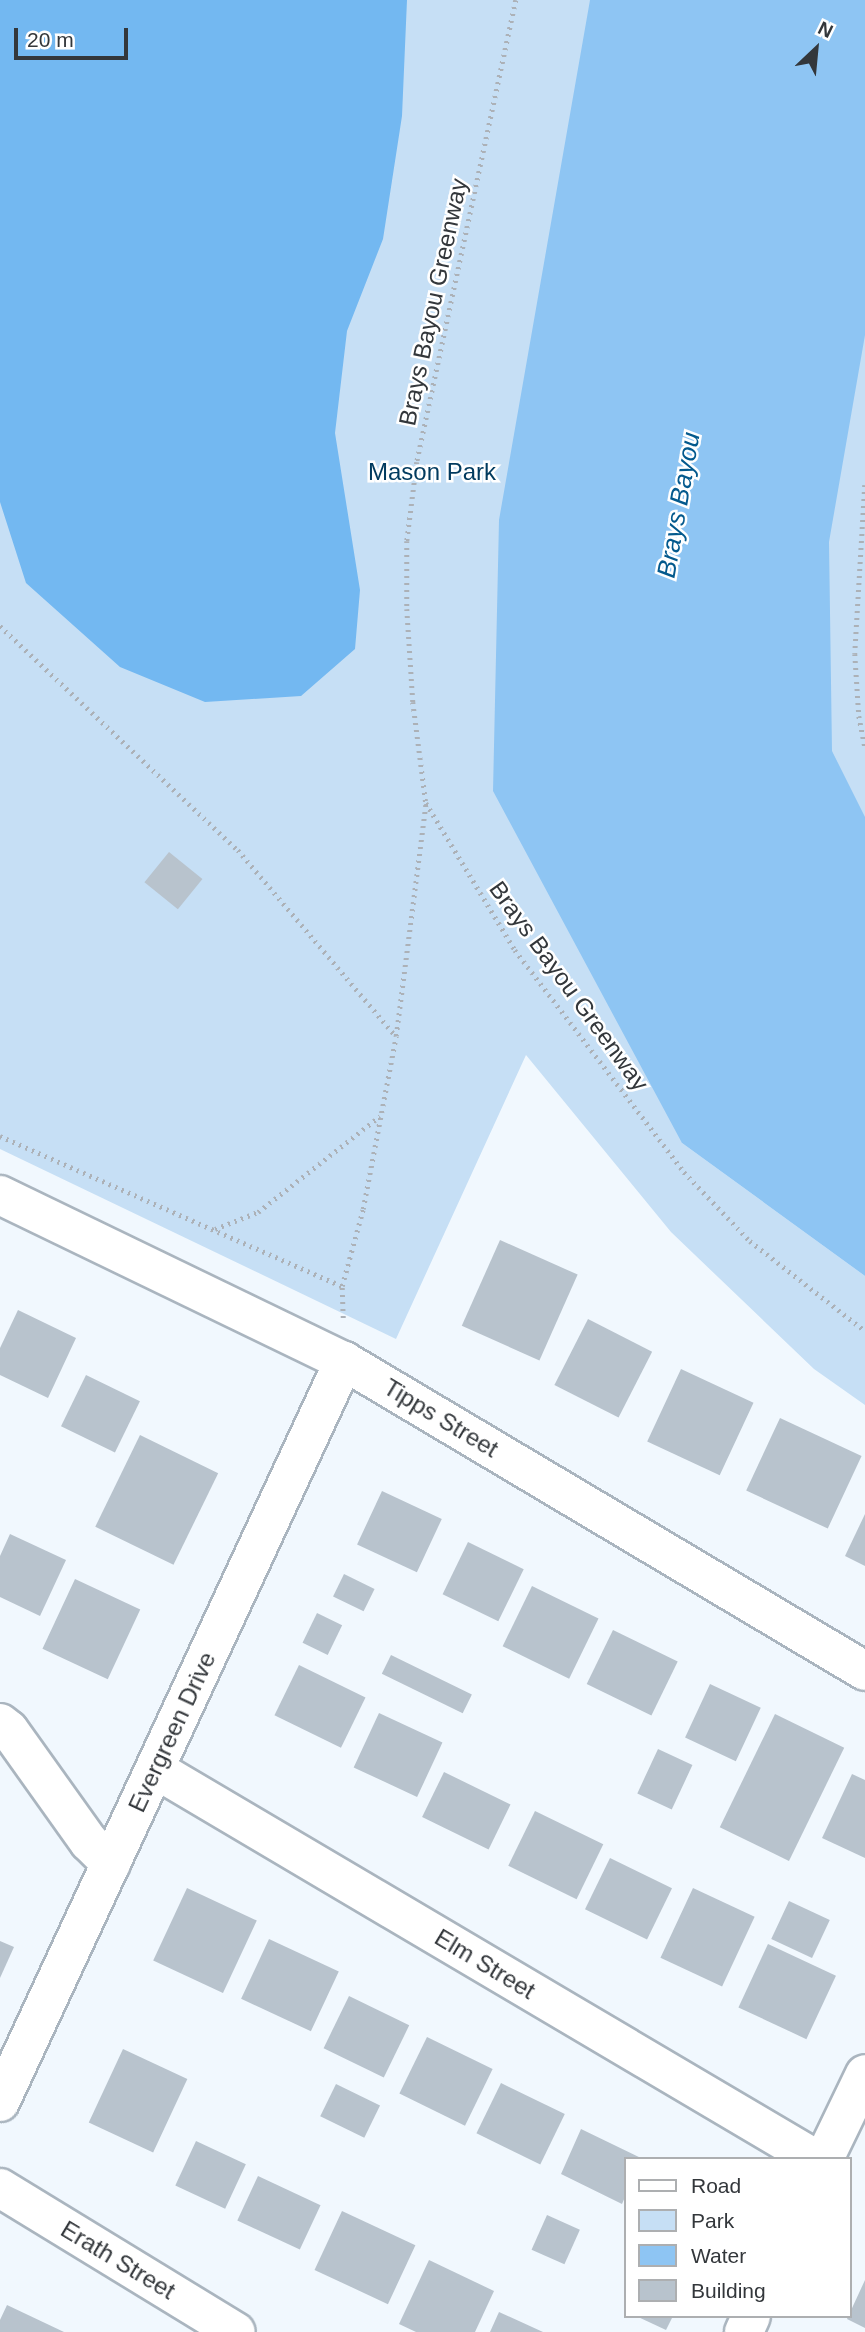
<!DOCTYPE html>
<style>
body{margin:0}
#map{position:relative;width:865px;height:2332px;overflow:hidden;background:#f1f8fe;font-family:Helvetica,sans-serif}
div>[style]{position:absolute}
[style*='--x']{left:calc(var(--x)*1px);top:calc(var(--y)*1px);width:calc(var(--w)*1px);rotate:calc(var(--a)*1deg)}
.green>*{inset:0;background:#c6dff5}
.forest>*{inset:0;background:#73b8f1}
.water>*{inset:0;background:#8ec5f3}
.building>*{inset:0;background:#b8c3cd;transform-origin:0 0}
.path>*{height:4.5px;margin-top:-2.25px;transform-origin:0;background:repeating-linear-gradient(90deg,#acb1b7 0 2px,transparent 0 7px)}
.roads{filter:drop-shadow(2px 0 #aab5bf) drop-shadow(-2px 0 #aab5bf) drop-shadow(0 2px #aab5bf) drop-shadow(0 -2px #aab5bf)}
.minor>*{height:38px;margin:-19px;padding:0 19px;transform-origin:19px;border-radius:19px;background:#fff}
span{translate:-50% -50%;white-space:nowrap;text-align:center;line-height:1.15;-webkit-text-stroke:5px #fff;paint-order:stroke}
.street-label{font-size:24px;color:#33373b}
.park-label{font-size:24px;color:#013a5e}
.water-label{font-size:26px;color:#03598d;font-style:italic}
.legend{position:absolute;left:624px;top:2157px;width:228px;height:161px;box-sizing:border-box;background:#fff;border:2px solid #adafb1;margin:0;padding:9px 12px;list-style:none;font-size:21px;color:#33373b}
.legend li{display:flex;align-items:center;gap:14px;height:35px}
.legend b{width:35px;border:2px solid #adafb1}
.north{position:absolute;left:781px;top:14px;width:70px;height:70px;-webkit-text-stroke:5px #fff;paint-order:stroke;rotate:26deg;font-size:19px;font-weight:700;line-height:28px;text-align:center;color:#33373b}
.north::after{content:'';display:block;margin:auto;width:24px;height:32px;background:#33373b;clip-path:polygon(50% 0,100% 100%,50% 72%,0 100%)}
.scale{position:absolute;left:14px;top:28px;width:114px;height:32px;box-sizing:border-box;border:4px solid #33373b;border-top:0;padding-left:9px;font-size:21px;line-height:24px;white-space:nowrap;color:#33373b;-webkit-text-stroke:5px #fff;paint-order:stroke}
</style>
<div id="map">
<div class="green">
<i style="clip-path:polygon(0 0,865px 0,865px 995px,682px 1143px,865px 1276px,865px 1405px,814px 1369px,671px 1232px,526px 1055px,396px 1339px,0 1149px)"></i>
</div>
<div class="forest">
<i style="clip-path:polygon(0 0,407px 0,402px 116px,383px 239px,347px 331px,335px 433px,360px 590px,355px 649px,301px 696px,205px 702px,120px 667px,26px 583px,0 502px)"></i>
</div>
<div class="water">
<i style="clip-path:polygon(590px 0,865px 0,865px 335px,829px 542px,832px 751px,865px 817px,865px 1276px,682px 1143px,493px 791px,499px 520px)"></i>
</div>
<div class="building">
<i style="left:169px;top:852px;width:43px;height:39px;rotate:39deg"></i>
<i style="left:500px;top:1240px;width:85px;height:94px;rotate:24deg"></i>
<i style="clip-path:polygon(18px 1310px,76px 1338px,48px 1398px,0 1375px,0 1348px)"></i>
<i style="left:588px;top:1319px;width:72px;height:74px;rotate:27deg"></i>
<i style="left:681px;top:1369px;width:80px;height:80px;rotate:25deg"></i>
<i style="left:86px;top:1375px;width:60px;height:57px;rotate:26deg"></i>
<i style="left:780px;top:1418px;width:90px;height:80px;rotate:25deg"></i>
<i style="left:140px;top:1435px;width:87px;height:102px;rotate:26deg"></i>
<i style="left:382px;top:1491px;width:66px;height:59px;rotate:25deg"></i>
<i style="clip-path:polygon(865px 1514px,865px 1566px,845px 1556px)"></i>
<i style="clip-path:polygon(10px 1534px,66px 1560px,40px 1616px,0 1597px,0 1556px)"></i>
<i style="left:468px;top:1542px;width:62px;height:58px;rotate:26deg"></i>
<i style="left:344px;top:1574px;width:34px;height:25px;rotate:26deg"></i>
<i style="left:75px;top:1579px;width:72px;height:77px;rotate:25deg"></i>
<i style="left:532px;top:1586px;width:74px;height:67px;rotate:26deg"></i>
<i style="left:317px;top:1613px;width:28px;height:33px;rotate:26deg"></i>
<i style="left:613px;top:1630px;width:72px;height:60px;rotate:26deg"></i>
<i style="left:391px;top:1655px;width:90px;height:21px;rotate:26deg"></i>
<i style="left:299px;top:1665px;width:74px;height:56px;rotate:26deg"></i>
<i style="left:710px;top:1684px;width:56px;height:59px;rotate:25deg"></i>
<i style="left:379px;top:1713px;width:70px;height:60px;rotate:25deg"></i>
<i style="left:775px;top:1714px;width:77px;height:126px;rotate:26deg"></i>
<i style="left:658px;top:1749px;width:38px;height:49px;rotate:25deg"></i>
<i style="left:444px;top:1772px;width:74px;height:50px;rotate:26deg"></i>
<i style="clip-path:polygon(852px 1774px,865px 1780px,865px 1858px,822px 1838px)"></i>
<i style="left:535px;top:1811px;width:76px;height:61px;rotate:26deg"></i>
<i style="left:610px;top:1858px;width:69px;height:57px;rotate:26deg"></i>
<i style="left:187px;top:1888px;width:77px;height:80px;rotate:25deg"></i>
<i style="left:693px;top:1888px;width:68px;height:77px;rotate:25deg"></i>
<i style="left:789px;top:1901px;width:45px;height:42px;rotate:25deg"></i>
<i style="left:269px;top:1939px;width:77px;height:66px;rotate:25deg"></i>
<i style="clip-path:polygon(0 1941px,14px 1947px,0 1978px)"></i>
<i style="left:768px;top:1944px;width:75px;height:70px;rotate:25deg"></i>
<i style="left:349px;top:1996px;width:67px;height:58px;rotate:26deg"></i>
<i style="left:427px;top:2037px;width:73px;height:63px;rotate:26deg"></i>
<i style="left:123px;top:2049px;width:71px;height:81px;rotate:25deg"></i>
<i style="left:501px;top:2083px;width:71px;height:56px;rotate:26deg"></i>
<i style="left:336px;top:2084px;width:49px;height:36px;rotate:26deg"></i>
<i style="clip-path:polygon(581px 2129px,643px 2159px,625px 2159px,625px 2197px,622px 2204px,561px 2174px)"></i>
<i style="left:196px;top:2141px;width:55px;height:49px;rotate:25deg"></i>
<i style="left:258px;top:2176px;width:69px;height:49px;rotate:25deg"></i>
<i style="left:342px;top:2211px;width:81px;height:65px;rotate:25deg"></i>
<i style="left:547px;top:2215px;width:36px;height:38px;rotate:24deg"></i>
<i style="clip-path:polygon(429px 2260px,494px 2291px,475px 2332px,416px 2332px,399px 2324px)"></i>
<i style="clip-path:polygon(865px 2280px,865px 2328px,847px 2319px)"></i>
<i style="clip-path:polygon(7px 2305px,64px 2332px,0 2332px,0 2320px)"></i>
<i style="clip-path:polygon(499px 2312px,543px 2332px,490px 2332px)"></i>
<i style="clip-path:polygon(636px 2316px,673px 2316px,666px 2330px)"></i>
</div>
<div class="path">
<i style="--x:516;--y:0;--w:472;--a:102.1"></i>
<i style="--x:417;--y:462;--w:80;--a:97.2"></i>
<i style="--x:407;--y:541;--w:68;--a:90"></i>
<i style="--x:407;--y:609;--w:93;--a:86.3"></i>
<i style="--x:413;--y:702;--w:102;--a:82.7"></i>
<i style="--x:426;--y:803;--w:172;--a:58.8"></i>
<i style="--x:515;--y:950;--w:279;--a:52.7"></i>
<i style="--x:684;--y:1172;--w:95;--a:46.3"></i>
<i style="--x:750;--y:1241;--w:146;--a:38"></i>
<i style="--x:865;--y:485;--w:169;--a:93.4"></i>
<i style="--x:855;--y:654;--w:62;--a:86.3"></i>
<i style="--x:859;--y:716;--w:32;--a:79"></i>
<i style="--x:0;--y:626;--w:327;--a:43.3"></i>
<i style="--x:238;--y:850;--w:244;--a:49.7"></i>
<i style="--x:0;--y:1136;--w:373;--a:23.7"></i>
<i style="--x:215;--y:1229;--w:46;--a:-21.6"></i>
<i style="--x:258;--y:1212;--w:155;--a:-38.2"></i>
<i style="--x:343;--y:1318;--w:32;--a:-92"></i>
<i style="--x:342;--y:1286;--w:80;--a:-74.7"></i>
<i style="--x:363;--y:1209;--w:176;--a:-79.2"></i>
<i style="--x:396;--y:1036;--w:235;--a:-82.7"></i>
</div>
<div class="roads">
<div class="minor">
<i style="--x:0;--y:1195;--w:382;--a:25.8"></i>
<i style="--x:344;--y:1361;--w:606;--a:30.75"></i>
<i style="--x:0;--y:1723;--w:11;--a:38"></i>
<i style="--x:9;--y:1730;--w:138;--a:54.5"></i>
<i style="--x:89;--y:1842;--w:31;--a:45"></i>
<i style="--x:155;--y:1769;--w:767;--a:30.58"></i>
<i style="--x:0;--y:2102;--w:817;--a:-65.1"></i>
<i style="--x:824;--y:2159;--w:94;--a:-64.2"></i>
<i style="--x:0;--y:2188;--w:276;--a:31.4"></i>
<i style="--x:744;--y:2332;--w:17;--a:-66"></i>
</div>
</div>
<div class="street-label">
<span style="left:433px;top:302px;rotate:-78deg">Brays Bayou Greenway</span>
<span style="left:569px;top:986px;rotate:54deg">Brays Bayou Greenway</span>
<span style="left:441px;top:1418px;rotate:31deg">Tipps Street</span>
<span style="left:172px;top:1732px;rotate:-65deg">Evergreen Drive</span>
<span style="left:485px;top:1964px;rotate:31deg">Elm Street</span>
<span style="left:118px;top:2260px;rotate:31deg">Erath Street</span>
</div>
<div class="park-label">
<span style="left:432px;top:472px">Mason Park</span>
</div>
<div class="water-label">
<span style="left:679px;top:505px;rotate:-80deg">Brays Bayou</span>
</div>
<ul class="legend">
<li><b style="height:9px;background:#fff"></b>Road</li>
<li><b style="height:19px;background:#c6dff5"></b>Park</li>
<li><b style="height:19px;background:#8ec5f3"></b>Water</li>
<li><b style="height:19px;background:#b8c3cd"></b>Building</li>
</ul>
<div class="north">N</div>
<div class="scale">20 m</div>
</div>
